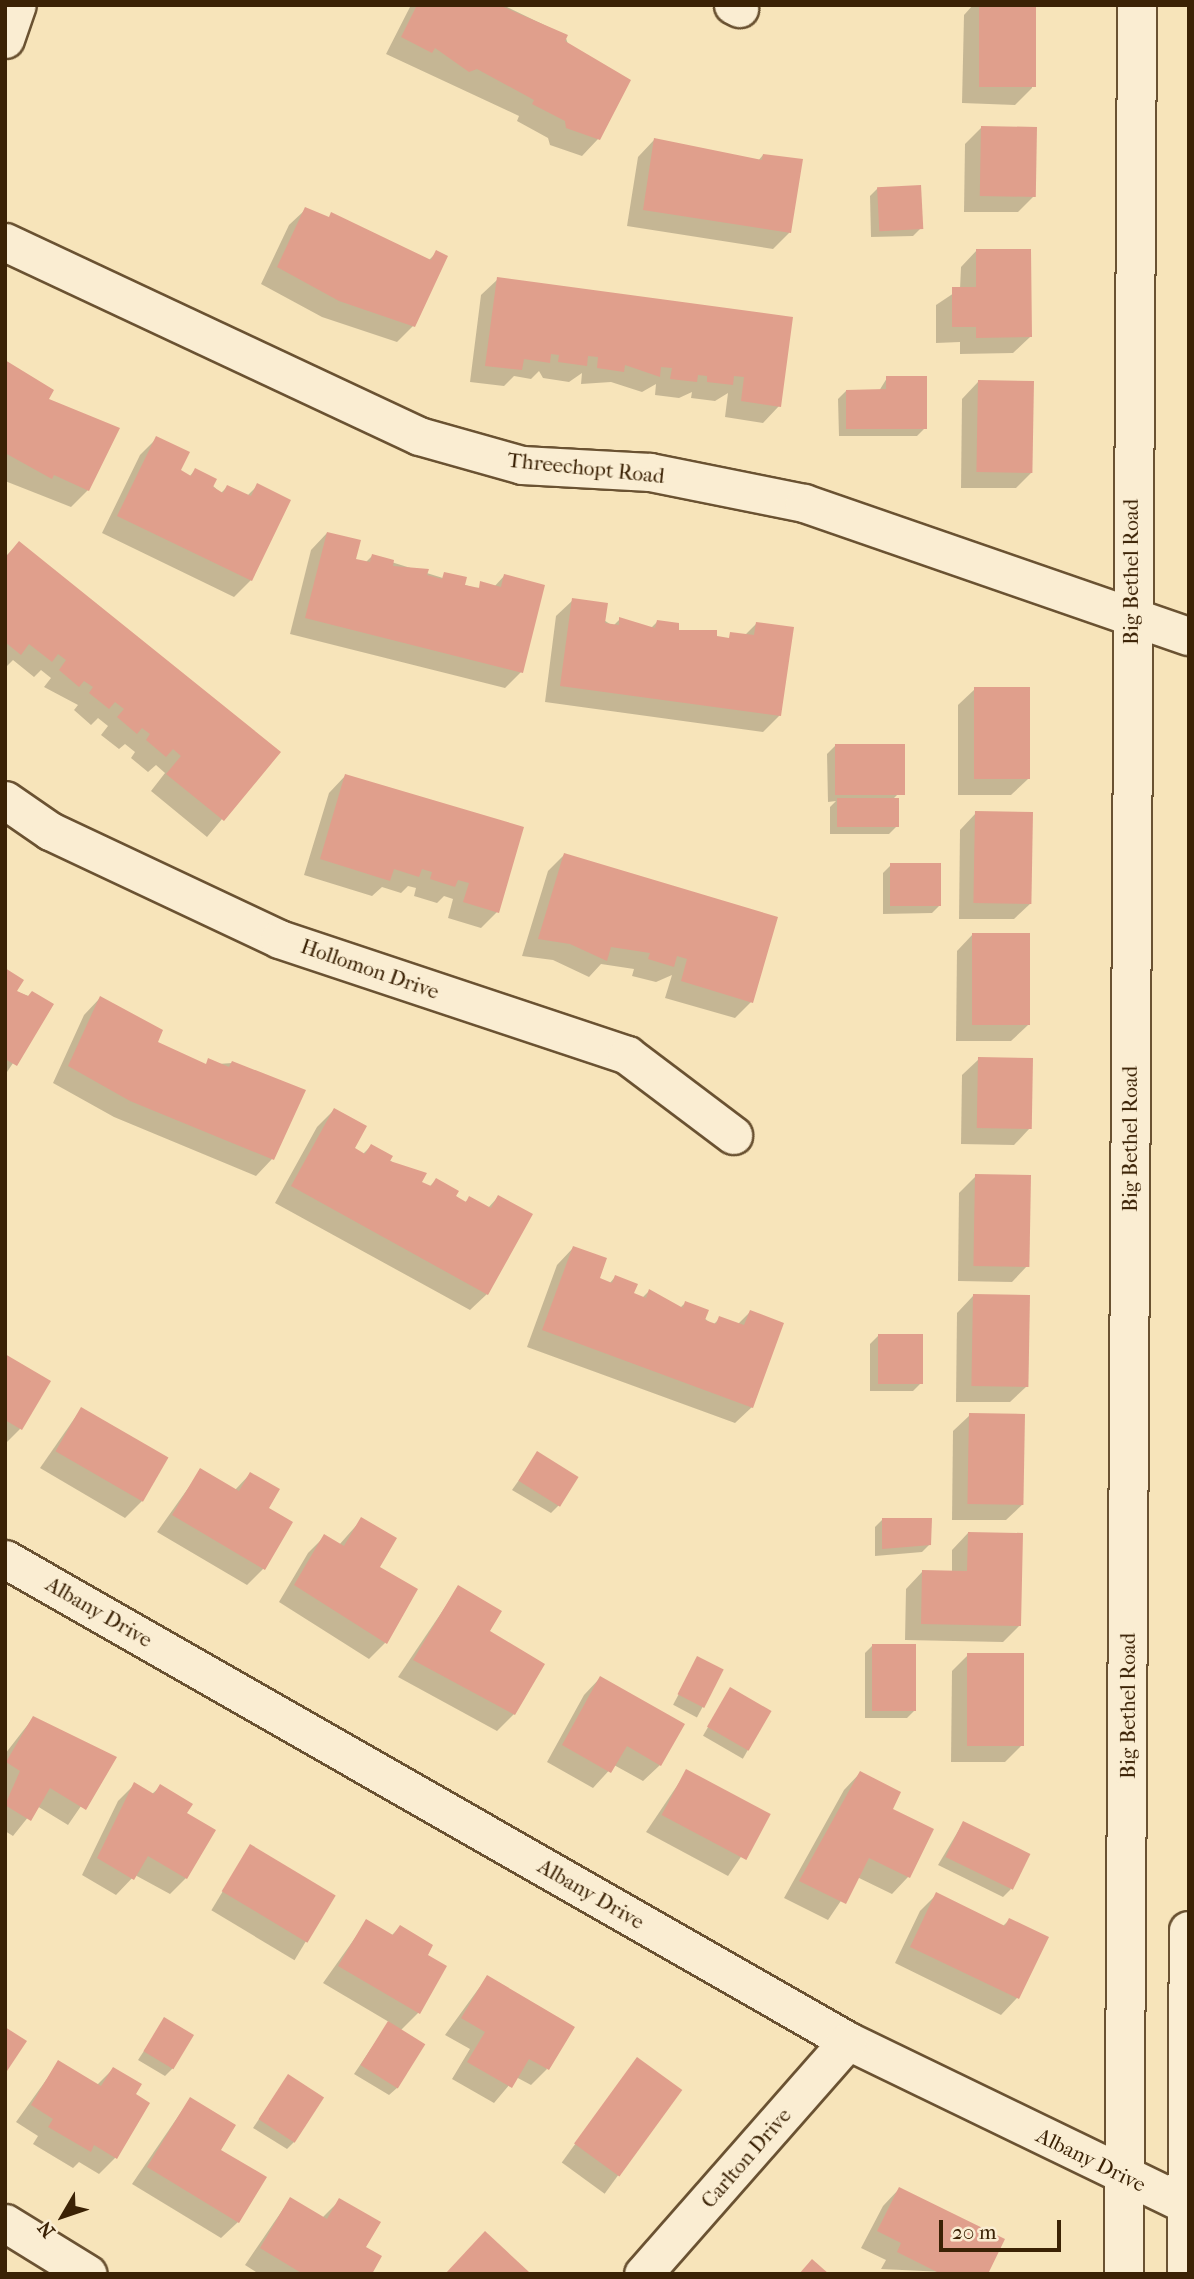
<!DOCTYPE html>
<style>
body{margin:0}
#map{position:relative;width:1194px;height:2279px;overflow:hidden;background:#f7e4ba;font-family:"IM FELL French Canon",serif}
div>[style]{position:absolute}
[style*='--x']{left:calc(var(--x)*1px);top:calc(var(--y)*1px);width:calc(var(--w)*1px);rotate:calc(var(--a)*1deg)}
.shadow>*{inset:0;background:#0003;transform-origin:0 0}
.building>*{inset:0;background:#e09f8c;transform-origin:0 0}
.roads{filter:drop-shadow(2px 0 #6a5232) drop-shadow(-2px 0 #6a5232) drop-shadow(0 2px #6a5232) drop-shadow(0 -2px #6a5232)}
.street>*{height:37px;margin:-18.5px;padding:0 18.5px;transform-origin:18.5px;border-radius:18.5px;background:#faedd2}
.secondary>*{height:38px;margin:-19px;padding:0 19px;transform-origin:19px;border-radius:19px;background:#faedd2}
span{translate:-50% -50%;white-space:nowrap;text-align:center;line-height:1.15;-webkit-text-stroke:6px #faedd2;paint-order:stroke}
.street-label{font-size:21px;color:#3b2205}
.frame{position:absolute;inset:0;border:7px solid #3b2205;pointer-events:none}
.north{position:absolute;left:28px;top:2181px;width:70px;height:70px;-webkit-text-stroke:5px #faedd2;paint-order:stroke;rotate:231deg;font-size:19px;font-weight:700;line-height:28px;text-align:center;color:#3b2205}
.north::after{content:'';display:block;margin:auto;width:24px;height:32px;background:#3b2205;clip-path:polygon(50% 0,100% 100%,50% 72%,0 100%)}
.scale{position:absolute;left:939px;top:2220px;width:122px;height:32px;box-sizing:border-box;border:4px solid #3b2205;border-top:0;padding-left:9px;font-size:21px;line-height:24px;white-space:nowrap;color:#3b2205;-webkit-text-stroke:5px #faedd2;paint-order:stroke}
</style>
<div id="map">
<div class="shadow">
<i style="clip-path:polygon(411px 5px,503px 5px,565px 35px,598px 139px,582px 156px,550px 145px,548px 138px,517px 121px,519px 116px,386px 54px)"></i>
<i style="clip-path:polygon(973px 5px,1034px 5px,1032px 88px,1015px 105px,962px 103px,964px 15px)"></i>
<i style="clip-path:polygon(981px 128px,1034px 196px,1018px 212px,964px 212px,965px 144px)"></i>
<i style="clip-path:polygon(654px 140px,758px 161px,763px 155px,790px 232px,773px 249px,627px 226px,638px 157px)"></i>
<i style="clip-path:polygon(878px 188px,921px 228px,913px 236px,871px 237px,870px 196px)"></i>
<i style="clip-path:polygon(306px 209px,428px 261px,437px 252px,413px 326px,397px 342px,322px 317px,261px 284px,289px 225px)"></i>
<i style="clip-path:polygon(977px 250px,1030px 337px,1013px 353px,960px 354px,960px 342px,936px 343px,936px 305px,960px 289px,961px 267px)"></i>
<i style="clip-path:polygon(498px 279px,791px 319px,779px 406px,763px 423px,725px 417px,728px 393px,715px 401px,691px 398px,692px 392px,679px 398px,655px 395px,656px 384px,642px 392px,611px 382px,581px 384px,582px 373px,569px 382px,543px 378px,539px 371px,531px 379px,514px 376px,504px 386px,470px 382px,481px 295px)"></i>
<i style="clip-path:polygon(5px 364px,47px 399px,88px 490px,71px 507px,5px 481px)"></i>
<i style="clip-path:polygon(887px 378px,925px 428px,917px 436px,839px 436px,838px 399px,846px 391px,879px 391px)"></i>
<i style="clip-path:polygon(978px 382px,1032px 472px,1016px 488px,961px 488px,962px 399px)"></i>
<i style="clip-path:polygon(157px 438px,179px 471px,189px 477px,195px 470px,221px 493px,227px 487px,247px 496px,258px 485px,251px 580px,234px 597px,102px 533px,140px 455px)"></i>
<i style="clip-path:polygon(327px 533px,354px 560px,365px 563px,372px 556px,475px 588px,494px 587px,504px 576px,521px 672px,505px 688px,290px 634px,311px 550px)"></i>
<i style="clip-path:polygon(19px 543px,278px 752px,207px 837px,151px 791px,165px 773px,156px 765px,148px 772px,131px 758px,135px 752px,125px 744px,119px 749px,101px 735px,108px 726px,98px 718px,91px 725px,74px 710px,78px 705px,44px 687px,51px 678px,41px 670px,34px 677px,13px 660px,5px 668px,5px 557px)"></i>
<i style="clip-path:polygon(573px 600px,613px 626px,620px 619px,650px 629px,657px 622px,677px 632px,725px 639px,745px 635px,756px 624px,780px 715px,763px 732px,545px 702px,556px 616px)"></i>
<i style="clip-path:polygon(975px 689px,1028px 779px,1011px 795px,958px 795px,958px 705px)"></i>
<i style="clip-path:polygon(835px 746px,903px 789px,892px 800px,897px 826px,889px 834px,830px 834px,830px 807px,836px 801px,828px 802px,827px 754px)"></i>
<i style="clip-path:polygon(345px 776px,522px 828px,497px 912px,481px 928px,448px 918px,453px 899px,444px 896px,437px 903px,414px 896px,416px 888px,408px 886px,401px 893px,382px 887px,372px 896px,304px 875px,329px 793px)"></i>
<i style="clip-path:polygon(976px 813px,1031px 903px,1014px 919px,959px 919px,960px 830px)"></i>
<i style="clip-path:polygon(564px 855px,751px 1002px,735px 1018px,665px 998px,672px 975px,656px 982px,632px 976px,634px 969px,601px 964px,589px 977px,553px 960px,522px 956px,548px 871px)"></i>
<i style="clip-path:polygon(891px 865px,940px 905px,932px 913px,883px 914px,883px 873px)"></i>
<i style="clip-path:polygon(973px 934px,1028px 1025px,1011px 1041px,956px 1041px,957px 951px)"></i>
<i style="clip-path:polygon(5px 970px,15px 991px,52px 1005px,5px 1075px)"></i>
<i style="clip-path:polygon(100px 998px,156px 1043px,204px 1065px,232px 1063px,272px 1159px,256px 1176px,114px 1117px,53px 1083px,84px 1015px)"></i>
<i style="clip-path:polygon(979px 1059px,1030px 1128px,1014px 1145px,961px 1144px,962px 1075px)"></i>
<i style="clip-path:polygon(334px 1110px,353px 1149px,363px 1154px,371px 1146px,420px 1183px,429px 1187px,436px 1180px,464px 1203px,470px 1198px,488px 1208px,498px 1197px,487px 1294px,470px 1310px,275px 1203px,317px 1127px)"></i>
<i style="clip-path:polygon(976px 1176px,1028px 1265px,1012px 1282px,958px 1281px,959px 1193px)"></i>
<i style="clip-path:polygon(573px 1248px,597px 1279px,609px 1284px,615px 1277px,632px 1294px,642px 1298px,649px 1291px,680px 1308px,685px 1303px,713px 1325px,720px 1318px,738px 1324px,750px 1312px,752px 1407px,735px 1423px,527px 1347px,557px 1265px)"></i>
<i style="clip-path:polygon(973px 1296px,1027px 1386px,1010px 1402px,956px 1402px,957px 1313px)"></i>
<i style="clip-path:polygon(878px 1336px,921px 1383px,913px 1391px,870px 1391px,870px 1344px)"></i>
<i style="clip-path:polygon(5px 1356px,20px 1429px,5px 1444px)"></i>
<i style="clip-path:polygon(81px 1409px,142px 1501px,125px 1518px,40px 1468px)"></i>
<i style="clip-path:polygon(970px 1415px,1023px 1504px,1006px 1520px,952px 1520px,953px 1431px)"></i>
<i style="clip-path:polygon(538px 1453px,559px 1505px,551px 1513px,512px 1490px)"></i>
<i style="clip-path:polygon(201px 1470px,235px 1490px,250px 1474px,267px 1508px,263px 1569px,247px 1585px,157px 1532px)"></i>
<i style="clip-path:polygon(362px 1519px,378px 1568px,385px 1643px,369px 1659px,279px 1602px,308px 1553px,324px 1537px,339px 1545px)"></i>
<i style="clip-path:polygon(883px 1519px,930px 1544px,922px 1552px,875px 1556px,875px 1527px)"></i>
<i style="clip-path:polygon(968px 1533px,1020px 1625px,1003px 1642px,905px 1640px,906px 1589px,922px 1572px,952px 1573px,952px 1550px)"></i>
<i style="clip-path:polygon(458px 1588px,487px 1632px,514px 1714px,497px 1731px,398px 1677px)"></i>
<i style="clip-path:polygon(873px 1645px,915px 1710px,907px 1718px,865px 1718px,865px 1653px)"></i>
<i style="clip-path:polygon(968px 1655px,1022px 1745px,1005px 1762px,951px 1762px,952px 1671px)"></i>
<i style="left:698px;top:1658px;width:27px;height:53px;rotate:28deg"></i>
<i style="clip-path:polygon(600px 1678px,660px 1765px,643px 1781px,614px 1765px,593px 1788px,547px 1762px,584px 1695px)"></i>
<i style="left:730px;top:1689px;width:46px;height:54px;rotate:30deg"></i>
<i style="clip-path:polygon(33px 1718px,114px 1758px,68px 1825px,37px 1806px,13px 1836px,5px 1831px,5px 1754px)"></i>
<i style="clip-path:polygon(687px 1771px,769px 1815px,728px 1876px,646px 1832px)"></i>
<i style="clip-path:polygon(860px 1773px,890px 1810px,932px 1830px,908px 1877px,892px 1894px,857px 1877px,828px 1920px,784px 1898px,844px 1790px)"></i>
<i style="clip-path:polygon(135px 1784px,152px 1794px,160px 1787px,185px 1814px,186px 1878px,170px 1894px,135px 1875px,116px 1895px,82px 1875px,118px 1801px)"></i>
<i style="clip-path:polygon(963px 1823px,1011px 1889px,1003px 1897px,938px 1865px)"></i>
<i style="left:250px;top:1846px;width:97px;height:75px;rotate:31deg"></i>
<i style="clip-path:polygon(937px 1894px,1002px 1927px,1009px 1920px,1046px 1938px,1017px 1998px,1001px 2015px,895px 1963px,920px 1911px)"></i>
<i style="clip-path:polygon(367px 1921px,391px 1936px,400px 1927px,425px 1956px,418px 2013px,400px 2031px,397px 2088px,389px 2095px,354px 2074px,389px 2022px,323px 1983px)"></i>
<i style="clip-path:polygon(487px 1977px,547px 2069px,531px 2085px,516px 2077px,494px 2103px,452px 2079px,470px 2049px,445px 2035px)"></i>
<i style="clip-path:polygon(165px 2019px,173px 2068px,165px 2076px,138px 2060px)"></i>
<i style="left:637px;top:2059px;width:53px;height:128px;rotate:36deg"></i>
<i style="clip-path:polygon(59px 2062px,97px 2085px,113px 2069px,133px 2095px,115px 2158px,99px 2174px,79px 2162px,73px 2168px,33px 2144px,38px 2136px,16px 2122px)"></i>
<i style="clip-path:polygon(288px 2076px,295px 2141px,287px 2149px,253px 2128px)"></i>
<i style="clip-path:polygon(190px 2099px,219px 2150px,238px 2222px,221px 2238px,132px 2184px)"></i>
<i style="clip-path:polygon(899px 2189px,986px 2274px,881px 2269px,886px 2260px,861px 2248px,883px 2206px)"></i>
<i style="clip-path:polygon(290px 2199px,322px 2218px,340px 2200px,370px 2274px,259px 2274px,245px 2265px)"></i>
</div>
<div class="building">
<i style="clip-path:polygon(417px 5px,499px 5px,568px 35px,565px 41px,631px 80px,600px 140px,566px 128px,565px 121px,532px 104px,534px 100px,477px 69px,469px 72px,435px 48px,432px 53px,401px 37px)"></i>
<i style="left:979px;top:5px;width:57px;height:82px"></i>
<i style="left:981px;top:126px;width:56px;height:70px;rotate:1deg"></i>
<i style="clip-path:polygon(654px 138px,762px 160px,763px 154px,803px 159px,791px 233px,643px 210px)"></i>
<i style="left:921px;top:185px;width:44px;height:44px;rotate:87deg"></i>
<i style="clip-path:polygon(305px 207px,329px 217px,331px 212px,431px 260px,436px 250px,448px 256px,415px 327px,339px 301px,277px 267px)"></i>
<i style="clip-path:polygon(976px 249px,1031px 249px,1032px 337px,976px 338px,976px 327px,952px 327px,952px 287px,976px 287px)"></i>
<i style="clip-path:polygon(497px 277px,793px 317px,781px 407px,741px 401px,744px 377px,734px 376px,733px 385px,707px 382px,707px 376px,698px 375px,697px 382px,670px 379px,672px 368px,661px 367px,660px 377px,625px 365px,624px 372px,597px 368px,598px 357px,588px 356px,587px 366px,558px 362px,559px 355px,551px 354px,550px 363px,524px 359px,522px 370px,485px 366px)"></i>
<i style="clip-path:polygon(5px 360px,54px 390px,49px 399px,120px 428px,89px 491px,54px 475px,52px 479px,5px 453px)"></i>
<i style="clip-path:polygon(886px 376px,927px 376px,927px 429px,846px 429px,846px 390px,886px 389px)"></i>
<i style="left:978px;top:380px;width:56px;height:92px;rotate:1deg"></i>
<i style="clip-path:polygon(156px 436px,190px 452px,181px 470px,191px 476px,195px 468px,217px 479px,213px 487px,223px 493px,227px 485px,251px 496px,257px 483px,291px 500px,252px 581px,117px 516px)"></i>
<i style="clip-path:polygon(327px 532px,361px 540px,356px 559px,370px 562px,372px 554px,394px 560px,393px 566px,429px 569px,427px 575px,442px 579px,444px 572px,467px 577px,465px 585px,479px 588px,480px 581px,501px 587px,504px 574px,545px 585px,523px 673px,305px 618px)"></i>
<i style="clip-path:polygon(19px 541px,281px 752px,224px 821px,166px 774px,181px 756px,173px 749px,166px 757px,146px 740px,150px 734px,142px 728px,137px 734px,117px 717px,124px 709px,115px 702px,109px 709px,89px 693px,93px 687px,84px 681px,79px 687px,59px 670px,66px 660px,58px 654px,52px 662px,29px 644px,21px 655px,5px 642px,5px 558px)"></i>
<i style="clip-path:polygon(572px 598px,608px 603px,605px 623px,619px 625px,619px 617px,655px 628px,657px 620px,679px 623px,679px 630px,717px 630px,717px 636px,729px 638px,730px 632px,754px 635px,756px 622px,794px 627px,781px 716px,560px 686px)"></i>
<i style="left:974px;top:687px;width:56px;height:92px"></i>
<i style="left:835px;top:744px;width:70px;height:51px"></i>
<i style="clip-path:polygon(345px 774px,524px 827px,499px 913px,463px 902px,469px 883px,458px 880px,455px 887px,430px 879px,432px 872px,422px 869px,419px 877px,394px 869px,390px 881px,320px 859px)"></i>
<i style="left:837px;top:798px;width:62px;height:29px"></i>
<i style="left:975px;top:811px;width:58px;height:92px;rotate:1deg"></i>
<i style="clip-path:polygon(564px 853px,778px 917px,753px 1003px,681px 981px,687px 959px,677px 956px,674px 967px,648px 959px,650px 953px,611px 947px,607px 961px,570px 944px,538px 939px)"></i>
<i style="left:890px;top:863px;width:51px;height:43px"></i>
<i style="left:972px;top:933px;width:58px;height:92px"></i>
<i style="clip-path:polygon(5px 968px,24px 980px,17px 991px,28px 996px,32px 991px,54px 1004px,17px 1066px,5px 1059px)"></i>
<i style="clip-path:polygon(100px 996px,163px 1030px,158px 1042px,206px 1064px,208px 1058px,229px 1067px,232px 1061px,306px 1090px,274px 1160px,130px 1101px,68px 1066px)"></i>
<i style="left:978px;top:1057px;width:55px;height:71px;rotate:1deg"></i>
<i style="clip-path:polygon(334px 1108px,367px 1126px,355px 1148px,365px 1154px,371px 1144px,393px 1156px,390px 1161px,427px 1173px,422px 1182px,431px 1186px,436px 1178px,459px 1191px,456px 1196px,466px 1202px,469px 1196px,491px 1208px,498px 1195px,533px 1214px,488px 1295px,291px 1186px)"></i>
<i style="left:975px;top:1174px;width:56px;height:92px;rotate:1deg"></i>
<i style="clip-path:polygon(573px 1246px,607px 1258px,600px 1278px,612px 1283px,615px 1275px,638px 1284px,634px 1293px,646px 1298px,649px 1289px,683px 1308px,685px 1301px,709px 1310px,705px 1320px,716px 1324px,719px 1316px,744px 1325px,750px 1310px,784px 1323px,753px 1408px,542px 1330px)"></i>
<i style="left:973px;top:1294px;width:57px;height:92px;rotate:1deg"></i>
<i style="left:878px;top:1334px;width:45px;height:50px"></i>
<i style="clip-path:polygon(5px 1354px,51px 1381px,22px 1430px,5px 1420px)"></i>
<i style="left:81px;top:1407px;width:101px;height:51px;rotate:30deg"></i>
<i style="left:969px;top:1413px;width:56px;height:91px;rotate:1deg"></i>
<i style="left:537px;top:1451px;width:49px;height:35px;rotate:32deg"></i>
<i style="clip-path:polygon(200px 1468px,239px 1491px,250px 1472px,280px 1489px,269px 1508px,293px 1522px,265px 1570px,172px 1515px)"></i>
<i style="clip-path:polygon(361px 1517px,397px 1538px,380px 1567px,418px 1589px,387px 1644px,294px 1585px,324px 1534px,344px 1546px)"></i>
<i style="clip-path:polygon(882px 1518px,932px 1518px,931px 1545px,882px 1549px)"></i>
<i style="clip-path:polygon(968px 1532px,1023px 1533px,1021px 1626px,921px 1624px,922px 1570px,967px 1571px)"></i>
<i style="clip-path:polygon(458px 1585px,502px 1611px,490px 1631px,545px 1664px,515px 1715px,413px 1660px)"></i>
<i style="left:872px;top:1644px;width:44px;height:67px"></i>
<i style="left:967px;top:1653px;width:57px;height:93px"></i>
<i style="left:697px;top:1656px;width:30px;height:43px;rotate:27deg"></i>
<i style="clip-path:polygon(600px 1676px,685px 1724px,661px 1766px,627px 1746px,611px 1773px,562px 1745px)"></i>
<i style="left:730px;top:1687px;width:48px;height:46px;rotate:30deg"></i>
<i style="clip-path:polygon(33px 1716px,117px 1757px,86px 1810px,50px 1788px,31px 1821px,5px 1805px,20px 1771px,6px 1762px)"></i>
<i style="left:686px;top:1769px;width:96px;height:52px;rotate:28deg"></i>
<i style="clip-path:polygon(860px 1771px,901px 1792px,893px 1809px,934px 1829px,910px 1878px,869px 1858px,846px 1904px,799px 1881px)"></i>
<i style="clip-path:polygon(134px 1782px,154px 1794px,160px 1784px,193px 1804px,187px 1813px,216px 1830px,187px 1879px,148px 1856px,134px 1880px,97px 1858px)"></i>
<i style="left:963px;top:1821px;width:75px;height:40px;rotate:26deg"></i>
<i style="left:250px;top:1844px;width:100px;height:55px;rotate:31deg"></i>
<i style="clip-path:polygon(936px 1892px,1005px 1926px,1009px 1918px,1049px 1937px,1019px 1999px,910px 1947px)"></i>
<i style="clip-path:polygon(366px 1919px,393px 1935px,400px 1925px,433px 1945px,428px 1955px,447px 1966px,420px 2014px,338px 1966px)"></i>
<i style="clip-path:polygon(487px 1975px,575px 2027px,549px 2070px,529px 2059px,512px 2088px,467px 2062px,485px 2032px,461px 2018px)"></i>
<i style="left:164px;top:2017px;width:35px;height:40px;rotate:31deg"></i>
<i style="left:388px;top:2021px;width:44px;height:52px;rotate:32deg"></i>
<i style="clip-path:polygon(5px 2027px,27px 2041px,5px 2074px)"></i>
<i style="left:637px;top:2057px;width:56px;height:107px;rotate:36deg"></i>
<i style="clip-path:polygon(58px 2060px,101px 2086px,113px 2067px,142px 2084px,136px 2094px,150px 2103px,117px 2159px,94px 2145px,91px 2152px,48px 2127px,53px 2119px,31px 2105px)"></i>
<i style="left:288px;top:2074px;width:43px;height:54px;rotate:33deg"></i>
<i style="clip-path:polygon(190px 2097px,236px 2125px,221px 2150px,267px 2177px,239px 2223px,147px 2167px)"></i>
<i style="clip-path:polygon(899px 2187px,1005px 2239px,988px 2274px,941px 2274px,897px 2252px,901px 2243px,877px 2231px)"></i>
<i style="clip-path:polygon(290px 2197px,327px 2219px,339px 2198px,381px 2222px,366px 2247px,382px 2256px,372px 2274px,303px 2274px,260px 2248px)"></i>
<i style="clip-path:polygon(485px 2231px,529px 2272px,527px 2274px,445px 2274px)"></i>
<i style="clip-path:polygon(812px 2259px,829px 2274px,799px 2274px)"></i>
</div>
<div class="roads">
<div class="street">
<i style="--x:733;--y:5;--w:7;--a:27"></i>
<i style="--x:5;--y:39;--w:36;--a:-71"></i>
<i style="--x:5;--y:242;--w:457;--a:25.1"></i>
<i style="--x:419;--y:436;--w:107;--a:15.7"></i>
<i style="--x:522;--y:465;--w:128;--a:3.1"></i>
<i style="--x:650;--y:472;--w:157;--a:11.4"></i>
<i style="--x:804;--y:503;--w:407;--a:19.1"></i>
<i style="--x:5;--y:800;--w:55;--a:34.6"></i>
<i style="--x:50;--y:831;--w:253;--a:25.2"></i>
<i style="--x:279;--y:939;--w:367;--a:18.4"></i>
<i style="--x:627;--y:1055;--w:133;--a:37"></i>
<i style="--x:5;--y:1559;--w:971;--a:29.76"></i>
<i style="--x:848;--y:2041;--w:379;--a:25.8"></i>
<i style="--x:5;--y:2223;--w:97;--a:31.6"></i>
<i style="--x:643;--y:2274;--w:310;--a:-48.7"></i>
</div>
<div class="secondary">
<i style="--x:1124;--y:2274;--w:2269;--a:-89.67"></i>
<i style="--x:1187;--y:2274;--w:343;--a:-89.7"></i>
</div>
</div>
<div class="street-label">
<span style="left:586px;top:468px;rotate:6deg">Threechopt Road</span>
<span style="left:1131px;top:572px;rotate:-90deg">Big Bethel Road</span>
<span style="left:370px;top:969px;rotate:19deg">Hollomon Drive</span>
<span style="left:1130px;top:1139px;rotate:-90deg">Big Bethel Road</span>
<span style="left:99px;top:1612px;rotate:30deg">Albany Drive</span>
<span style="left:1128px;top:1706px;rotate:-90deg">Big Bethel Road</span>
<span style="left:591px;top:1894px;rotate:30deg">Albany Drive</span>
<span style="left:746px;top:2158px;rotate:-49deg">Carlton Drive</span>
<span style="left:1091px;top:2160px;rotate:26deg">Albany Drive</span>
</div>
<div class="frame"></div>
<div class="north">N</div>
<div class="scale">20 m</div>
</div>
